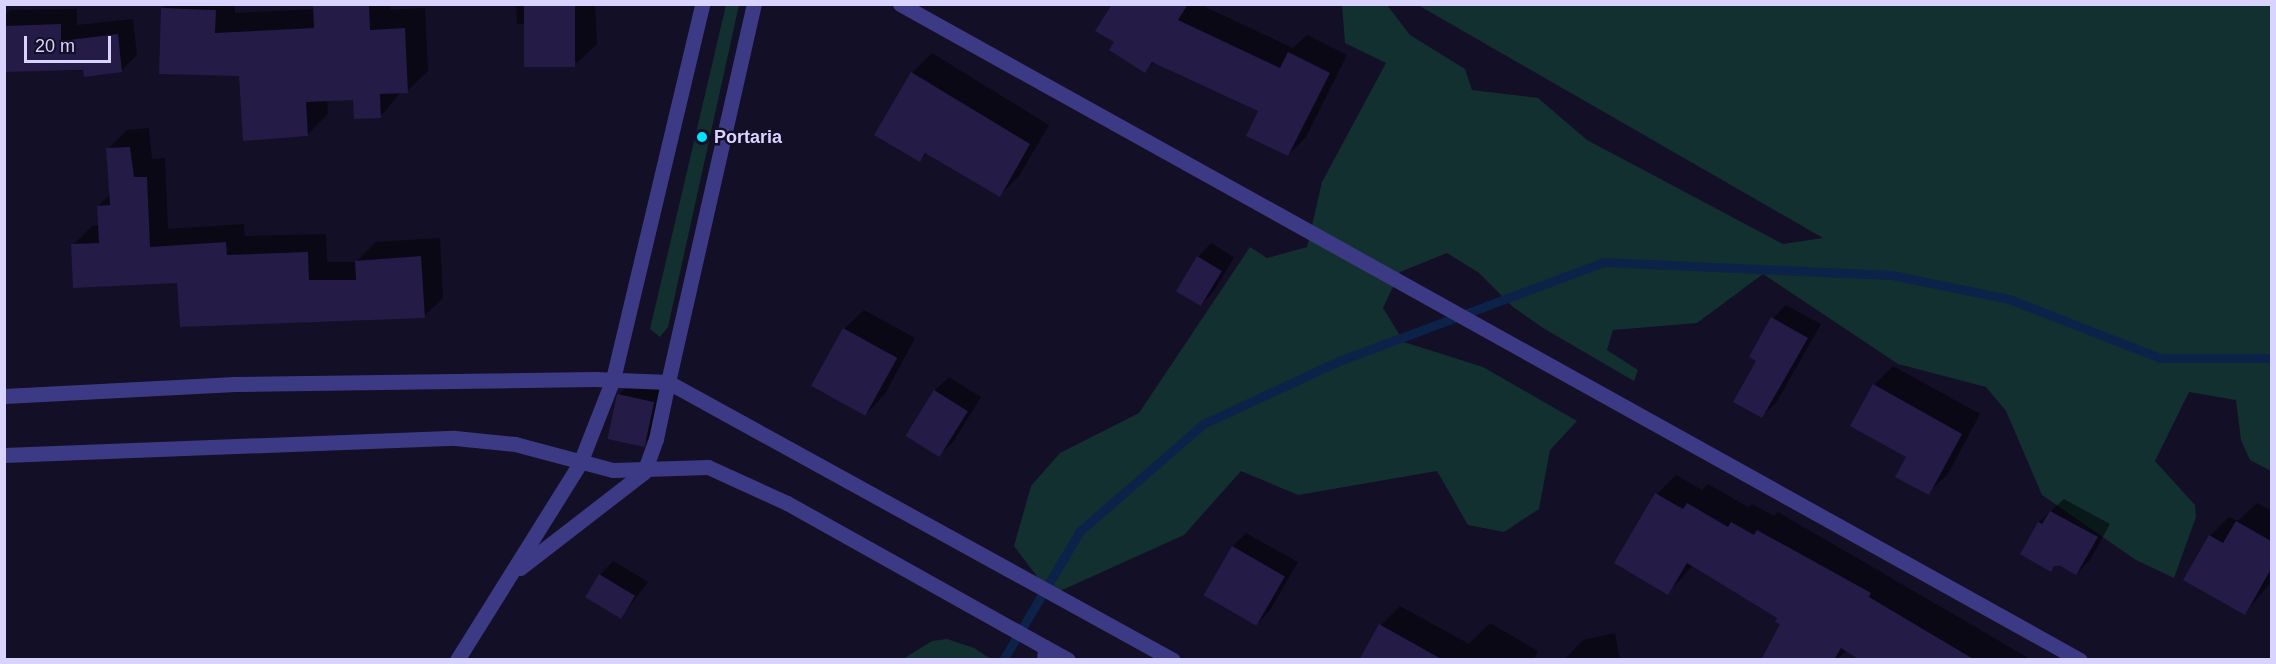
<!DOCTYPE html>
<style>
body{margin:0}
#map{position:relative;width:2276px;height:664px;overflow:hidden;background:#130f26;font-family:Arial,sans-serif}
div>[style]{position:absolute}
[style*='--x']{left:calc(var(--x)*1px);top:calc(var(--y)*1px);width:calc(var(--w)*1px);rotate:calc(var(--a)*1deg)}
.green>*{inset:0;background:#12302f}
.shadow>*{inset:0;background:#0007}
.stream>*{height:9px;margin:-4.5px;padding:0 4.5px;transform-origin:4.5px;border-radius:4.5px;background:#0c2248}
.building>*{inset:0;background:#241b47;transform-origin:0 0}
.service>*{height:15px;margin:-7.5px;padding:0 7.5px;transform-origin:7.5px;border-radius:7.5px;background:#3d3a85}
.minor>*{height:15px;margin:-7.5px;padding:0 7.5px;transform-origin:7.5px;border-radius:7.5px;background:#3d3a85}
.dots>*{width:16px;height:16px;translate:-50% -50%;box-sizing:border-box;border:3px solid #130f26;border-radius:50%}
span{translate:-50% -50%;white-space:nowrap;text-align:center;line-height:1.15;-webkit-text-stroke:5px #130f26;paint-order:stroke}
.poi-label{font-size:18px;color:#d9d4ff;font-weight:700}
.left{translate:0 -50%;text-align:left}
.frame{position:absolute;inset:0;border:6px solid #d9d4ff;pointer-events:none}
.scale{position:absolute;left:24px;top:36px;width:87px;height:27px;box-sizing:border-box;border:3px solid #d9d4ff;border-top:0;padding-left:8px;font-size:18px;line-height:21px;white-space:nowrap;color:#d9d4ff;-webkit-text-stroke:4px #130f26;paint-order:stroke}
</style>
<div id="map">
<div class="green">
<i style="clip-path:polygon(726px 5px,739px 5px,668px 327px,660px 337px,650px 329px)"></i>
<i style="clip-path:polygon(1342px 5px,1387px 5px,1410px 35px,1465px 69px,1472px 90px,1538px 98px,1587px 140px,1783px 244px,1823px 238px,1418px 5px,2271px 5px,2271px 471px,2250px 460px,2241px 440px,2236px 400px,2189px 392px,2155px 461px,2195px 505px,2196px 517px,2174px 578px,2136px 560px,2042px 495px,2006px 411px,1986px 387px,1898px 364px,1763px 274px,1697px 323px,1613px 330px,1607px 350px,1638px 370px,1634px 381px,1543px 328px,1513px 307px,1479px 273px,1447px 253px,1400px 272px,1383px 308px,1404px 342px,1483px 367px,1577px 421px,1550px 450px,1539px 509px,1504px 532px,1468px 525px,1437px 471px,1298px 495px,1241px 471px,1184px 535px,1051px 595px,1014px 546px,1031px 486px,1060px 453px,1139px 413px,1250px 247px,1267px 258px,1307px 247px,1322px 182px,1386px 63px,1345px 43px)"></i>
<i style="clip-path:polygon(947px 639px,974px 648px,991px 659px,903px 659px,932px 641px)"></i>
</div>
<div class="shadow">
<i style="clip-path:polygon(166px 4px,235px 4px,235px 13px,315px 9px,317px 4px,390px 4px,390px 10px,425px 8px,428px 71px,407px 91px,401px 92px,380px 117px,354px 98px,327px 100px,328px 114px,307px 135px,162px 9px)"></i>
<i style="clip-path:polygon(516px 4px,595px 4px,597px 44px,577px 63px,526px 24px,517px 24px)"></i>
<i style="clip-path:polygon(1114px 4px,1199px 4px,1293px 48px,1307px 35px,1347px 55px,1306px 137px,1288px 155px,1260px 111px,1155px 61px,1145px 71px,1116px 42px)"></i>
<i style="clip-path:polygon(77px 9px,77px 25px,133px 19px,137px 55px,121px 71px,4px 70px,4px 16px,10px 10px)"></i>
<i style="clip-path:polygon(932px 53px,1049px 125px,1019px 176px,1000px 195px,927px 153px,920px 160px,876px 135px,912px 73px)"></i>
<i style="clip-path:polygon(149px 128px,152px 159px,165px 158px,168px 229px,244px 224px,245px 236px,326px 234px,327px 262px,356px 262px,376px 242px,440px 238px,443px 298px,424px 316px,73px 245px,92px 226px,99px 225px,98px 206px,111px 194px,108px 149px,127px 130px)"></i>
<i style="clip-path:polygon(1211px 243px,1234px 257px,1214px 291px,1201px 305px,1198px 257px)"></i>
<i style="clip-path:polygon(1786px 305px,1821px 324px,1776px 403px,1762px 416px,1758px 360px,1773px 318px)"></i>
<i style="clip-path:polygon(864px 310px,915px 338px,885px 394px,866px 414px,844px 329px)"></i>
<i style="clip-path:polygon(1893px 366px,1980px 414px,1948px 474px,1928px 493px,1874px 385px)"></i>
<i style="clip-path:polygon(949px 377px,981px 397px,953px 442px,939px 455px,907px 435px,935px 390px)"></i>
<i style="clip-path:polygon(632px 381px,666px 389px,656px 432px,642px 445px,619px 395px)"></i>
<i style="clip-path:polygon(1676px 475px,1702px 490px,1708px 484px,1748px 507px,1752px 504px,1774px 516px,1778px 512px,2032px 660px,1863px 660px,1847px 650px,1837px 660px,1773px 660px,1782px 624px,1779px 618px,1693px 565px,1668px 593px,1657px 494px)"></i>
<i style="clip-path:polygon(2064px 499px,2110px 524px,2090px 560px,2076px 574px,2056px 565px,2051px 570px,2022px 553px,2039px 522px)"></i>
<i style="clip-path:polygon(2257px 503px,2272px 511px,2272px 581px,2245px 613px,2210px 536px,2229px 517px,2238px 521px)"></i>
<i style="clip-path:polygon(1246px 533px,1298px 562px,1270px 610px,1257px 624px,1233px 546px)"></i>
<i style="clip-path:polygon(613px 561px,648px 582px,620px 618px,600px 575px)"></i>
<i style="clip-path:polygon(1400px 606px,1469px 644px,1490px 623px,1538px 651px,1534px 660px,1361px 660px,1381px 625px)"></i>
<i style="clip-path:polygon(1615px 633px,1620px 660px,1564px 660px,1583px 640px)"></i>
</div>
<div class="stream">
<i style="--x:1003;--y:660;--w:150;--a:-59.2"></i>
<i style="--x:1080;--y:531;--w:163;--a:-41"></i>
<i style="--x:1203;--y:424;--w:150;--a:-24.9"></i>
<i style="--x:1339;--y:361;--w:283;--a:-20.5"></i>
<i style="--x:1604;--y:262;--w:288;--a:2.6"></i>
<i style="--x:1892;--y:275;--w:119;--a:11.6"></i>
<i style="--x:2009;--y:299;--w:162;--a:21.3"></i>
<i style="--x:2160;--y:358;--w:112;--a:0"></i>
</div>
<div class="building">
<i style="clip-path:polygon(369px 4px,370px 30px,405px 28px,408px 93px,380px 94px,381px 118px,354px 119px,353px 100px,306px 102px,308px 136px,243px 141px,239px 76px,159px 74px,161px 8px,216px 10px,215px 33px,314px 28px,313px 6px)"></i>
<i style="left:524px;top:4px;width:51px;height:63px"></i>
<i style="clip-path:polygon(1112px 4px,1188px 4px,1178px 20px,1280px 68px,1288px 52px,1330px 73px,1288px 156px,1246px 136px,1258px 111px,1152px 62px,1145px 73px,1109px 50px,1114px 42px,1095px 31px)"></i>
<i style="clip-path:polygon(61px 24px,61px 41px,118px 34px,122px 72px,84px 77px,83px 70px,4px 72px,4px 26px)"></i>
<i style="clip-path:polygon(911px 72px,1030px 144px,1000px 197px,925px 153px,920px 162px,874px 135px)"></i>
<i style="clip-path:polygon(130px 147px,134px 177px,147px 177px,150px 247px,226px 242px,227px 255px,308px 252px,309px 280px,356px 280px,355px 261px,421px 256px,425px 318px,180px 327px,177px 283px,73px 288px,71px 244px,99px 243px,97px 206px,110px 205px,106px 148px)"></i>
<i style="left:1197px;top:256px;width:29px;height:41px;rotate:31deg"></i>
<i style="clip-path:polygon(1771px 317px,1808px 338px,1762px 418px,1733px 402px,1756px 361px,1749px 357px)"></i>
<i style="left:843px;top:328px;width:62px;height:66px;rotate:29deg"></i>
<i style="clip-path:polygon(1873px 384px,1962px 434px,1929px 495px,1895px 477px,1906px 457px,1850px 426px)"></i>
<i style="left:934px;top:390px;width:40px;height:54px;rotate:32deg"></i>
<i style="left:617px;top:394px;width:38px;height:46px;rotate:12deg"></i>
<i style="clip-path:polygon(1655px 493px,1683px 509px,1687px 503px,1728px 527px,1731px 522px,1754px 535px,1757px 530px,1871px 593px,1869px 597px,1975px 660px,1860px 660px,1841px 648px,1834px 660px,1761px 660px,1780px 624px,1775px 622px,1777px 618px,1687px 563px,1668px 595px,1614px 563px)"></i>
<i style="clip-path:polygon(2050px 511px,2098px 537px,2076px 575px,2060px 566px,2054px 566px,2051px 572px,2020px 554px,2038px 522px,2042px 524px)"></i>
<i style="clip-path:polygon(2236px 521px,2271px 541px,2271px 569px,2245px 615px,2183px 580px,2209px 535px,2223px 543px)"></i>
<i style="left:1232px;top:546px;width:61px;height:57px;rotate:30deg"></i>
<i style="left:599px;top:574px;width:42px;height:27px;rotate:31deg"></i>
<i style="clip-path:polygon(1379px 624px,1443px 660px,1359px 660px)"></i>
</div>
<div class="service">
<i style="--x:4;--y:455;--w:451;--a:-2.2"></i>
<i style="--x:455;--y:438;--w:60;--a:5.7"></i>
<i style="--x:515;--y:444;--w:101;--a:14.9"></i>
<i style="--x:613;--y:470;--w:95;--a:-1.8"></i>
<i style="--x:708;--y:467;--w:87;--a:24.5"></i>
<i style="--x:787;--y:503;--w:295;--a:29.2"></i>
<i style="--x:1045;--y:647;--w:13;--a:94"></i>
<i style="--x:520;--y:568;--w:157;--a:-37.7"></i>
<i style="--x:644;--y:472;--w:35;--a:-70"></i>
<i style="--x:656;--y:439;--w:58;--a:-78.1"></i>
<i style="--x:1045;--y:647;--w:26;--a:29"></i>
<i style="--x:457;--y:660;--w:232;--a:-58"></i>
<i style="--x:580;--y:463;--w:90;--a:-68.6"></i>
</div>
<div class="minor">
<i style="--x:900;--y:4;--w:1350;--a:29.07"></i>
<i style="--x:613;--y:379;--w:385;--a:-76.6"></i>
<i style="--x:668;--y:382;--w:388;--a:-77.2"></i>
<i style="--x:4;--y:396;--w:231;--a:-3"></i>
<i style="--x:235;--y:384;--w:360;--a:-0.8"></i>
<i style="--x:595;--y:379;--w:73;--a:2.4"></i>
<i style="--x:668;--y:382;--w:576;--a:28.83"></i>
</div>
<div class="dots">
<i style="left:702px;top:137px;background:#00e5ff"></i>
</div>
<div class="poi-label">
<span class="left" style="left:714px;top:137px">Portaria</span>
</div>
<div class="frame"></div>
<div class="scale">20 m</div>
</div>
